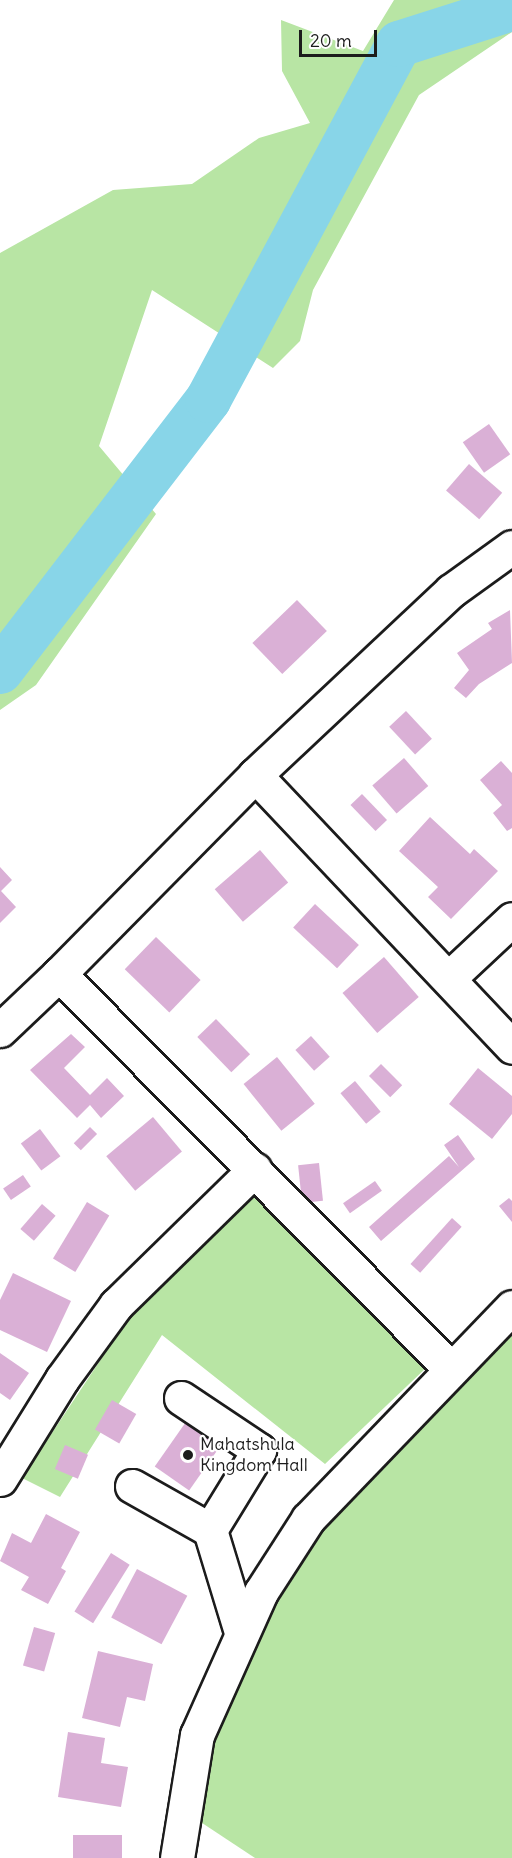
<!DOCTYPE html>
<style>
body{margin:0}
#map{position:relative;width:512px;height:1858px;overflow:hidden;background:#fff;font-family:Delius,sans-serif}
div>[style]{position:absolute}
[style*='--x']{left:calc(var(--x)*1px);top:calc(var(--y)*1px);width:calc(var(--w)*1px);rotate:calc(var(--a)*1deg)}
.green>*{inset:0;background:#b8e5a4}
.river>*{height:46px;margin:-23px;padding:0 23px;transform-origin:23px;border-radius:23px;background:#88d5e8}
.building>*{inset:0;background:#dab0d6;transform-origin:0 0}
.roads{filter:drop-shadow(2px 0 #1c1c1c) drop-shadow(-2px 0 #1c1c1c) drop-shadow(0 2px #1c1c1c) drop-shadow(0 -2px #1c1c1c)}
.minor>*{height:33px;margin:-16.5px;padding:0 16.5px;transform-origin:16.5px;border-radius:16.5px;background:#fff}
.dots>*{width:16px;height:16px;translate:-50% -50%;box-sizing:border-box;border:3px solid #fff;border-radius:50%}
span{translate:-50% -50%;white-space:nowrap;text-align:center;line-height:1.15;-webkit-text-stroke:4.5px #fff;paint-order:stroke}
.poi-label{font-size:18px;color:#1c1c1c}
.left{translate:0 -50%;text-align:left}
.scale{position:absolute;left:299px;top:30px;width:78px;height:27px;box-sizing:border-box;border:3px solid #1c1c1c;border-top:0;padding-left:8px;font-size:18px;line-height:21px;white-space:nowrap;color:#1c1c1c;-webkit-text-stroke:4px #fff;paint-order:stroke}
</style>
<div id="map">
<div class="green">
<i style="clip-path:polygon(394px 0,512px 0,512px 32px,419px 95px,313px 290px,300px 341px,273px 368px,152px 290px,99px 446px,156px 514px,36px 685px,0 710px,0 253px,113px 190px,192px 184px,259px 138px,310px 123px,282px 71px,281px 20px,363px 51px)"></i>
<i style="clip-path:polygon(254px 1192px,427px 1367px,325px 1464px,162px 1335px,60px 1497px,22px 1478px,129px 1317px)"></i>
<i style="clip-path:polygon(512px 1319px,512px 1858px,255px 1858px,190px 1815px,205px 1740px,236px 1663px,317px 1523px)"></i>
</div>
<div class="river">
<i style="--x:0;--y:671;--w:342;--a:-52.5"></i>
<i style="--x:208;--y:400;--w:404;--a:-61.8"></i>
<i style="--x:399;--y:44;--w:119;--a:-17.7"></i>
</div>
<div class="building">
<i style="left:489px;top:424px;width:37px;height:32px;rotate:55deg"></i>
<i style="left:469px;top:464px;width:44px;height:35px;rotate:41deg"></i>
<i style="left:297px;top:600px;width:43px;height:62px;rotate:46deg"></i>
<i style="clip-path:polygon(510px 610px,512px 663px,479px 684px,466px 698px,454px 688px,469px 670px,457px 653px,492px 629px,488px 623px)"></i>
<i style="left:406px;top:711px;width:38px;height:23px;rotate:47deg"></i>
<i style="left:404px;top:758px;width:37px;height:42px;rotate:49deg"></i>
<i style="clip-path:polygon(501px 761px,512px 773px,512px 828px,507px 831px,493px 813px,502px 805px,480px 780px)"></i>
<i style="left:362px;top:794px;width:36px;height:16px;rotate:46deg"></i>
<i style="clip-path:polygon(430px 817px,470px 854px,474px 849px,498px 871px,451px 919px,428px 897px,438px 887px,399px 851px)"></i>
<i style="left:260px;top:850px;width:43px;height:60px;rotate:49deg"></i>
<i style="clip-path:polygon(0 867px,12px 880px,1px 891px,16px 907px,0 923px)"></i>
<i style="left:315px;top:904px;width:60px;height:32px;rotate:43deg"></i>
<i style="left:156px;top:937px;width:62px;height:45px;rotate:44deg"></i>
<i style="left:384px;top:957px;width:53px;height:55px;rotate:49deg"></i>
<i style="left:216px;top:1019px;width:49px;height:26px;rotate:46deg"></i>
<i style="clip-path:polygon(71px 1034px,85px 1047px,64px 1068px,90px 1095px,107px 1078px,124px 1096px,101px 1118px,90px 1105px,77px 1118px,30px 1070px)"></i>
<i style="left:311px;top:1036px;width:28px;height:21px;rotate:48deg"></i>
<i style="left:277px;top:1057px;width:60px;height:43px;rotate:51deg"></i>
<i style="left:381px;top:1064px;width:30px;height:17px;rotate:45deg"></i>
<i style="clip-path:polygon(478px 1068px,512px 1096px,512px 1114px,492px 1139px,449px 1104px)"></i>
<i style="left:355px;top:1081px;width:40px;height:19px;rotate:50deg"></i>
<i style="left:153px;top:1117px;width:45px;height:61px;rotate:50deg"></i>
<i style="left:90px;top:1127px;width:10px;height:23px;rotate:45deg"></i>
<i style="left:40px;top:1129px;width:34px;height:24px;rotate:53deg"></i>
<i style="clip-path:polygon(458px 1135px,475px 1159px,381px 1241px,369px 1227px,449px 1156px,459px 1167px,444px 1145px)"></i>
<i style="left:319px;top:1163px;width:38px;height:21px;rotate:84deg"></i>
<i style="left:23px;top:1175px;width:14px;height:24px;rotate:56deg"></i>
<i style="left:375px;top:1181px;width:12px;height:39px;rotate:55deg"></i>
<i style="clip-path:polygon(509px 1198px,512px 1201px,512px 1222px,499px 1206px)"></i>
<i style="left:87px;top:1202px;width:26px;height:66px;rotate:31deg"></i>
<i style="left:42px;top:1204px;width:18px;height:33px;rotate:41deg"></i>
<i style="left:452px;top:1218px;width:13px;height:62px;rotate:42deg"></i>
<i style="clip-path:polygon(13px 1273px,71px 1301px,47px 1352px,0 1330px,0 1300px)"></i>
<i style="clip-path:polygon(0 1353px,29px 1373px,10px 1400px,0 1393px)"></i>
<i style="left:112px;top:1400px;width:28px;height:34px;rotate:30deg"></i>
<i style="left:188px;top:1419px;width:42px;height:58px;rotate:35deg"></i>
<i style="left:65px;top:1445px;width:25px;height:26px;rotate:23deg"></i>
<i style="clip-path:polygon(46px 1514px,80px 1532px,61px 1568px,66px 1571px,48px 1604px,21px 1590px,29px 1577px,0 1561px,12px 1533px,31px 1543px)"></i>
<i style="left:111px;top:1553px;width:22px;height:69px;rotate:32deg"></i>
<i style="left:137px;top:1569px;width:57px;height:55px;rotate:28deg"></i>
<i style="left:34px;top:1627px;width:22px;height:40px;rotate:16deg"></i>
<i style="clip-path:polygon(98px 1651px,153px 1664px,145px 1701px,127px 1697px,120px 1727px,82px 1718px)"></i>
<i style="clip-path:polygon(68px 1732px,105px 1738px,101px 1763px,128px 1767px,121px 1807px,58px 1797px)"></i>
<i style="left:73px;top:1835px;width:49px;height:23px"></i>
</div>
<div class="roads">
<div class="minor">
<i style="--x:255;--y:775;--w:374;--a:46.6"></i>
<i style="--x:449;--y:978;--w:86;--a:-43.1"></i>
<i style="--x:0;--y:1030;--w:81;--a:-43.5"></i>
<i style="--x:450;--y:1368;--w:555;--a:-134.78"></i>
<i style="--x:59;--y:974;--w:279;--a:-45.4"></i>
<i style="--x:255;--y:775;--w:269;--a:-43.2"></i>
<i style="--x:451;--y:591;--w:75;--a:-35.8"></i>
<i style="--x:181;--y:1398;--w:94;--a:33.7"></i>
<i style="--x:259;--y:1450;--w:94;--a:121.5"></i>
<i style="--x:0;--y:1479;--w:118;--a:-58.2"></i>
<i style="--x:62;--y:1379;--w:92;--a:-53.9"></i>
<i style="--x:116;--y:1305;--w:194;--a:-44.4"></i>
<i style="--x:132;--y:1486;--w:90;--a:29.4"></i>
<i style="--x:210;--y:1530;--w:107;--a:73.1"></i>
<i style="--x:177;--y:1858;--w:125;--a:-80.8"></i>
<i style="--x:197;--y:1735;--w:157;--a:-65.9"></i>
<i style="--x:261;--y:1592;--w:87;--a:-57.2"></i>
<i style="--x:308;--y:1519;--w:294;--a:-46.1"></i>
</div>
</div>
<div class="dots">
<i style="left:188px;top:1455px;background:#1c1c1c"></i>
</div>
<div class="poi-label">
<span class="left" style="left:200px;top:1455px">Mahatshula<br>Kingdom Hall</span>
</div>
<div class="scale">20 m</div>
</div>
